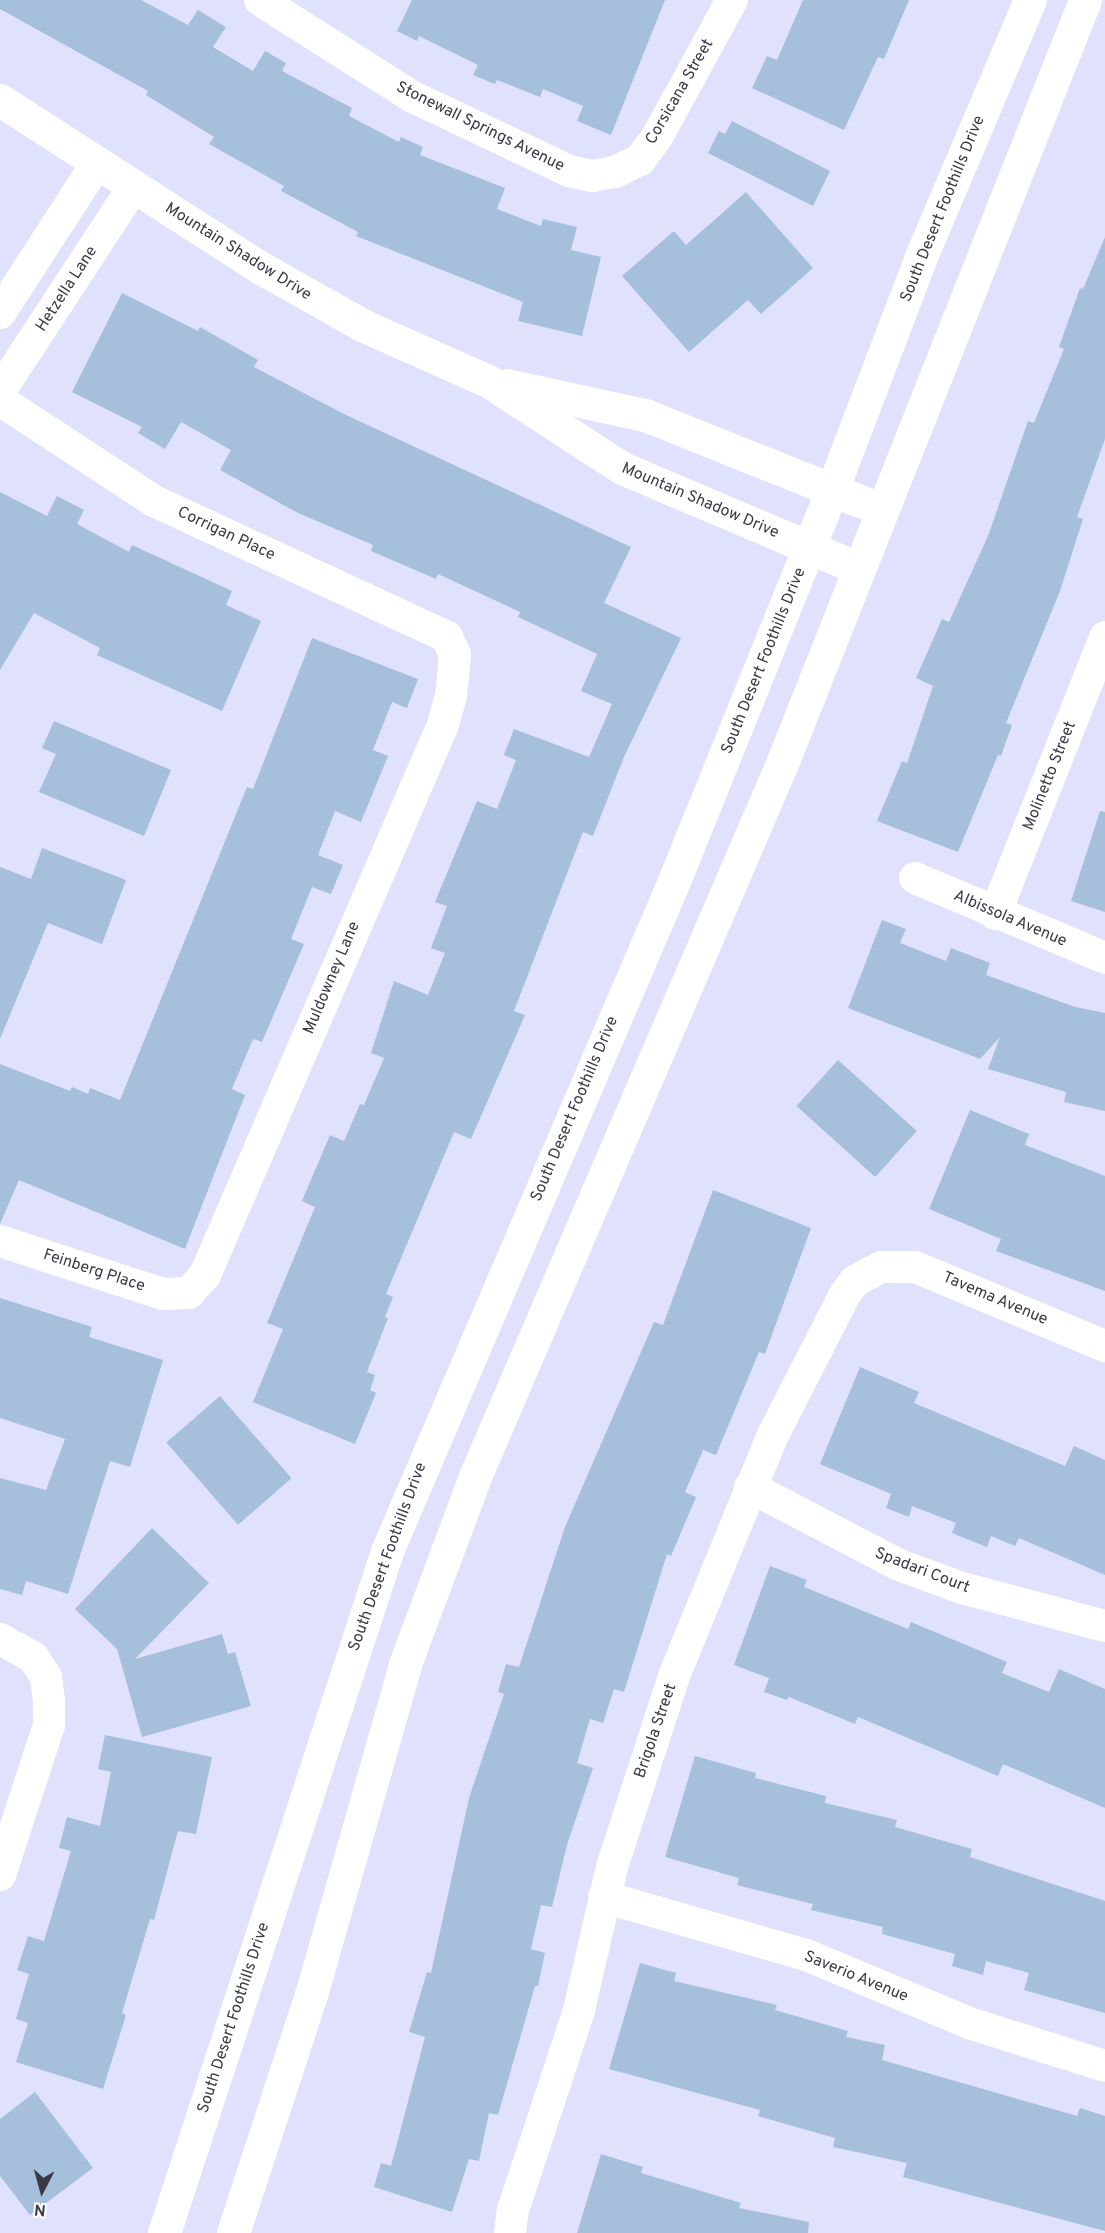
<!DOCTYPE html>
<style>
body{margin:0}
#map{position:relative;width:1105px;height:2233px;overflow:hidden;background:#e0e1fd;font-family:Overpass,sans-serif}
div>[style]{position:absolute}
[style*='--x']{left:calc(var(--x)*1px);top:calc(var(--y)*1px);width:calc(var(--w)*1px);rotate:calc(var(--a)*1deg)}
.building>*{inset:0;background:#a6bfdb;transform-origin:0 0}
.street>*{height:32px;margin:-16px;padding:0 16px;transform-origin:16px;border-radius:16px;background:#fff}
.secondary>*{height:33px;margin:-16.5px;padding:0 16.5px;transform-origin:16.5px;border-radius:16.5px;background:#fff}
span{translate:-50% -50%;white-space:nowrap;text-align:center;line-height:1.15;-webkit-text-stroke:5px #fff;paint-order:stroke}
.street-label{font-size:16px;color:#393a48}
.north{position:absolute;left:12px;top:2161px;width:60px;height:60px;-webkit-text-stroke:4px #fff;paint-order:stroke;rotate:186deg;font-size:16px;font-weight:700;line-height:24px;text-align:center;color:#393a48}
.north::after{content:'';display:block;margin:auto;width:21px;height:27px;background:#393a48;clip-path:polygon(50% 0,100% 100%,50% 72%,0 100%)}
</style>
<div id="map">
<div class="building">
<i style="clip-path:polygon(0 0,141px 0,188px 25px,198px 10px,226px 27px,213px 47px,253px 71px,265px 51px,286px 63px,282px 71px,352px 108px,349px 116px,399px 142px,401px 137px,423px 147px,420px 155px,505px 188px,497px 209px,541px 226px,543px 219px,577px 227px,571px 250px,601px 257px,582px 336px,518px 321px,523px 302px,356px 236px,358px 232px,281px 191px,284px 186px,209px 144px,214px 137px,146px 95px,148px 91px,0 9px)"></i>
<i style="clip-path:polygon(412px 0,665px 0,611px 135px,577px 121px,583px 106px,543px 89px,540px 97px,497px 80px,495px 84px,473px 75px,478px 65px,419px 36px,417px 41px,397px 31px)"></i>
<i style="clip-path:polygon(803px 0,909px 0,884px 59px,878px 57px,844px 130px,752px 88px,767px 56px,777px 60px)"></i>
<i style="clip-path:polygon(732px 121px,830px 171px,813px 206px,708px 153px,719px 131px,725px 134px)"></i>
<i style="clip-path:polygon(746px 192px,813px 268px,761px 314px,748px 300px,689px 352px,622px 276px,674px 231px,686px 245px)"></i>
<i style="clip-path:polygon(1105px 237px,1105px 439px,1077px 517px,1083px 519px,1060px 591px,1006px 723px,1012px 725px,1001px 756px,998px 755px,958px 852px,877px 821px,902px 761px,907px 763px,933px 686px,916px 678px,942px 619px,949px 622px,988px 536px,1028px 421px,1034px 423px,1064px 349px,1059px 347px,1080px 288px,1083px 289px)"></i>
<i style="clip-path:polygon(122px 293px,198px 331px,200px 327px,258px 360px,254px 367px,344px 414px,631px 547px,604px 603px,681px 638px,624px 757px,593px 836px,583px 832px,514px 1011px,525px 1015px,471px 1139px,454px 1132px,386px 1294px,393px 1297px,385px 1317px,388px 1318px,367px 1372px,375px 1375px,370px 1390px,376px 1393px,355px 1444px,253px 1402px,283px 1329px,267px 1323px,315px 1207px,302px 1201px,330px 1135px,344px 1141px,360px 1104px,364px 1105px,384px 1058px,371px 1053px,394px 981px,428px 995px,445px 953px,431px 948px,447px 906px,435px 902px,477px 801px,497px 809px,516px 760px,504px 755px,514px 729px,589px 757px,612px 704px,581px 691px,597px 654px,518px 617px,520px 612px,438px 574px,436px 579px,371px 551px,373px 545px,298px 513px,220px 470px,231px 450px,181px 422px,165px 449px,138px 433px,142px 427px,72px 392px)"></i>
<i style="clip-path:polygon(0 492px,47px 516px,57px 496px,84px 510px,77px 524px,129px 552px,132px 545px,232px 591px,226px 605px,261px 621px,222px 711px,97px 655px,100px 648px,34px 613px,0 670px)"></i>
<i style="clip-path:polygon(312px 638px,418px 679px,407px 708px,392px 702px,373px 750px,388px 756px,361px 822px,335px 811px,318px 855px,343px 865px,331px 894px,312px 887px,291px 939px,304px 944px,262px 1042px,253px 1039px,232px 1089px,245px 1095px,185px 1249px,19px 1180px,0 1224px,0 1064px,70px 1091px,72px 1087px,88px 1094px,90px 1088px,120px 1100px,247px 787px,253px 789px)"></i>
<i style="clip-path:polygon(54px 721px,171px 770px,144px 836px,39px 792px,56px 754px,42px 748px)"></i>
<i style="clip-path:polygon(1100px 811px,1105px 812px,1105px 912px,1071px 901px)"></i>
<i style="clip-path:polygon(42px 848px,126px 880px,102px 944px,48px 923px,0 1039px,0 867px,31px 879px)"></i>
<i style="clip-path:polygon(882px 920px,906px 929px,900px 943px,946px 961px,951px 948px,990px 963px,986px 975px,1075px 1007px,1105px 1013px,1105px 1111px,1064px 1102px,1066px 1092px,988px 1069px,1000px 1037px,980px 1059px,848px 1008px)"></i>
<i style="left:838px;top:1060px;width:106px;height:62px;rotate:42deg"></i>
<i style="clip-path:polygon(970px 1110px,1029px 1134px,1025px 1145px,1105px 1176px,1105px 1291px,996px 1251px,1001px 1239px,929px 1209px)"></i>
<i style="clip-path:polygon(713px 1190px,811px 1228px,765px 1354px,759px 1352px,716px 1455px,703px 1450px,685px 1492px,696px 1497px,671px 1556px,667px 1554px,624px 1692px,614px 1689px,603px 1723px,590px 1719px,577px 1763px,593px 1768px,567px 1845px,552px 1907px,541px 1905px,531px 1949px,545px 1953px,538px 1986px,535px 1986px,498px 2115px,489px 2113px,479px 2161px,469px 2159px,452px 2212px,374px 2187px,381px 2163px,391px 2166px,425px 2037px,409px 2032px,427px 1972px,431px 1973px,469px 1798px,504px 1694px,498px 1692px,506px 1664px,519px 1667px,565px 1527px,654px 1322px,663px 1325px)"></i>
<i style="clip-path:polygon(0 1298px,92px 1327px,89px 1337px,163px 1360px,130px 1467px,110px 1461px,68px 1594px,26px 1581px,22px 1595px,0 1589px,0 1478px,46px 1490px,65px 1439px,0 1418px)"></i>
<i style="clip-path:polygon(860px 1367px,919px 1392px,914px 1403px,1065px 1466px,1074px 1446px,1105px 1460px,1105px 1575px,1019px 1538px,1015px 1546px,991px 1536px,987px 1547px,952px 1533px,956px 1523px,912px 1506px,909px 1517px,886px 1508px,891px 1494px,820px 1464px)"></i>
<i style="left:220px;top:1396px;width:109px;height:71px;rotate:49deg"></i>
<i style="clip-path:polygon(152px 1528px,209px 1583px,135px 1659px,222px 1634px,228px 1654px,235px 1652px,251px 1706px,142px 1737px,117px 1649px,75px 1609px)"></i>
<i style="clip-path:polygon(770px 1566px,807px 1580px,804px 1587px,908px 1629px,911px 1622px,1007px 1662px,1002px 1673px,1049px 1692px,1059px 1669px,1105px 1689px,1105px 1808px,1003px 1764px,998px 1776px,858px 1717px,855px 1724px,789px 1697px,787px 1700px,764px 1692px,769px 1678px,734px 1665px)"></i>
<i style="clip-path:polygon(105px 1735px,212px 1757px,196px 1834px,178px 1831px,154px 1920px,150px 1919px,122px 2013px,126px 2015px,103px 2089px,16px 2062px,28px 2023px,16px 2019px,29px 1974px,17px 1970px,28px 1936px,44px 1941px,71px 1851px,59px 1848px,67px 1817px,100px 1826px,111px 1772px,98px 1769px)"></i>
<i style="clip-path:polygon(695px 1756px,756px 1773px,755px 1778px,826px 1796px,825px 1803px,897px 1820px,895px 1827px,972px 1849px,970px 1857px,1105px 1901px,1105px 2013px,1024px 1990px,1029px 1973px,986px 1961px,983px 1975px,952px 1966px,955px 1954px,882px 1934px,883px 1927px,811px 1910px,813px 1904px,737px 1885px,739px 1878px,665px 1857px)"></i>
<i style="clip-path:polygon(640px 1963px,676px 1973px,674px 1981px,777px 2005px,775px 2010px,848px 2031px,846px 2037px,885px 2045px,882px 2060px,1077px 2116px,1080px 2108px,1105px 2116px,1105px 2231px,903px 2177px,907px 2163px,833px 2147px,835px 2138px,758px 2116px,760px 2110px,609px 2069px)"></i>
<i style="clip-path:polygon(35px 2092px,93px 2168px,30px 2215px,0 2176px,0 2119px)"></i>
<i style="clip-path:polygon(601px 2154px,643px 2167px,641px 2173px,741px 2203px,739px 2208px,809px 2222px,808px 2233px,577px 2233px)"></i>
</div>
<div class="street">
<i style="--x:260;--y:0;--w:179;--a:32.4"></i>
<i style="--x:411;--y:96;--w:175;--a:25.4"></i>
<i style="--x:569;--y:171;--w:24;--a:12"></i>
<i style="--x:592;--y:176;--w:23;--a:-10"></i>
<i style="--x:615;--y:172;--w:28;--a:-26"></i>
<i style="--x:640;--y:160;--w:29;--a:-54"></i>
<i style="--x:657;--y:137;--w:156;--a:-61.3"></i>
<i style="--x:0;--y:313;--w:179;--a:-57.1"></i>
<i style="--x:0;--y:391;--w:245;--a:-56.8"></i>
<i style="--x:0;--y:400;--w:182;--a:33.3"></i>
<i style="--x:152;--y:500;--w:325;--a:24.9"></i>
<i style="--x:447;--y:637;--w:20;--a:66"></i>
<i style="--x:455;--y:655;--w:41;--a:95.6"></i>
<i style="--x:451;--y:696;--w:32;--a:106"></i>
<i style="--x:442;--y:727;--w:597;--a:113.39"></i>
<i style="--x:205;--y:1275;--w:24;--a:132"></i>
<i style="--x:189;--y:1293;--w:26;--a:178"></i>
<i style="--x:163;--y:1294;--w:171;--a:-162"></i>
<i style="--x:915;--y:878;--w:206;--a:22.8"></i>
<i style="--x:995;--y:914;--w:298;--a:-68.3"></i>
<i style="--x:750;--y:1487;--w:168;--a:27.6"></i>
<i style="--x:899;--y:1565;--w:67;--a:20.1"></i>
<i style="--x:962;--y:1588;--w:148;--a:14.9"></i>
<i style="--x:0;--y:1639;--w:38;--a:29"></i>
<i style="--x:33;--y:1657;--w:24;--a:57"></i>
<i style="--x:46;--y:1677;--w:26;--a:83"></i>
<i style="--x:49;--y:1703;--w:22;--a:90"></i>
<i style="--x:49;--y:1725;--w:158;--a:108.1"></i>
<i style="--x:604;--y:1897;--w:210;--a:16"></i>
<i style="--x:806;--y:1955;--w:180;--a:22.6"></i>
<i style="--x:972;--y:2024;--w:139;--a:17.5"></i>
<i style="--x:510;--y:2233;--w:23;--a:-83"></i>
<i style="--x:513;--y:2210;--w:211;--a:-71.7"></i>
<i style="--x:579;--y:2010;--w:147;--a:-77"></i>
<i style="--x:612;--y:1867;--w:201;--a:-72"></i>
<i style="--x:674;--y:1676;--w:261;--a:-67.7"></i>
<i style="--x:773;--y:1435;--w:158;--a:-62.9"></i>
<i style="--x:845;--y:1294;--w:16;--a:-52"></i>
<i style="--x:855;--y:1281;--w:30;--a:-28"></i>
<i style="--x:881;--y:1267;--w:34;--a:0"></i>
<i style="--x:915;--y:1267;--w:206;--a:22.6"></i>
</div>
<div class="secondary">
<i style="--x:0;--y:100;--w:310;--a:32.8"></i>
<i style="--x:261;--y:268;--w:116;--a:29.4"></i>
<i style="--x:362;--y:325;--w:138;--a:24"></i>
<i style="--x:488;--y:381;--w:160;--a:33"></i>
<i style="--x:622;--y:468;--w:256;--a:23"></i>
<i style="--x:507;--y:385;--w:141;--a:12.3"></i>
<i style="--x:645;--y:415;--w:255;--a:21.8"></i>
<i style="--x:164;--y:2233;--w:718;--a:-71.89"></i>
<i style="--x:387;--y:1551;--w:729;--a:-66.81"></i>
<i style="--x:674;--y:881;--w:422;--a:-68"></i>
<i style="--x:832;--y:490;--w:247;--a:-69.1"></i>
<i style="--x:920;--y:259;--w:281;--a:-67"></i>
<i style="--x:233;--y:2233;--w:250;--a:-71.9"></i>
<i style="--x:311;--y:1995;--w:344;--a:-74.1"></i>
<i style="--x:405;--y:1664;--w:203;--a:-69.5"></i>
<i style="--x:476;--y:1474;--w:776;--a:-66.7"></i>
<i style="--x:783;--y:761;--w:819;--a:-68.35"></i>
</div>
<div class="street-label">
<span style="left:680px;top:92px;rotate:-60deg">Corsicana Street</span>
<span style="left:480px;top:127px;rotate:26deg">Stonewall Springs Avenue</span>
<span style="left:943px;top:209px;rotate:-68deg">South Desert Foothills Drive</span>
<span style="left:238px;top:252px;rotate:32deg">Mountain Shadow Drive</span>
<span style="left:67px;top:289px;rotate:-57deg">Hetzella Lane</span>
<span style="left:700px;top:501px;rotate:23deg">Mountain Shadow Drive</span>
<span style="left:226px;top:534px;rotate:25deg">Corrigan Place</span>
<span style="left:764px;top:661px;rotate:-68deg">South Desert Foothills Drive</span>
<span style="left:1050px;top:776px;rotate:-68deg">Molinetto Street</span>
<span style="left:1010px;top:919px;rotate:23deg">Albissola Avenue</span>
<span style="left:332px;top:978px;rotate:-67deg">Muldowney Lane</span>
<span style="left:575px;top:1109px;rotate:-67deg">South Desert Foothills Drive</span>
<span style="left:94px;top:1271px;rotate:18deg">Feinberg Place</span>
<span style="left:995px;top:1299px;rotate:23deg">Tavema Avenue</span>
<span style="left:388px;top:1557px;rotate:-70deg">South Desert Foothills Drive</span>
<span style="left:922px;top:1571px;rotate:21deg">Spadari Court</span>
<span style="left:656px;top:1731px;rotate:-71deg">Brigola Street</span>
<span style="left:856px;top:1977px;rotate:22deg">Saverio Avenue</span>
<span style="left:234px;top:2018px;rotate:-72deg">South Desert Foothills Drive</span>
</div>
<div class="north">N</div>
</div>
